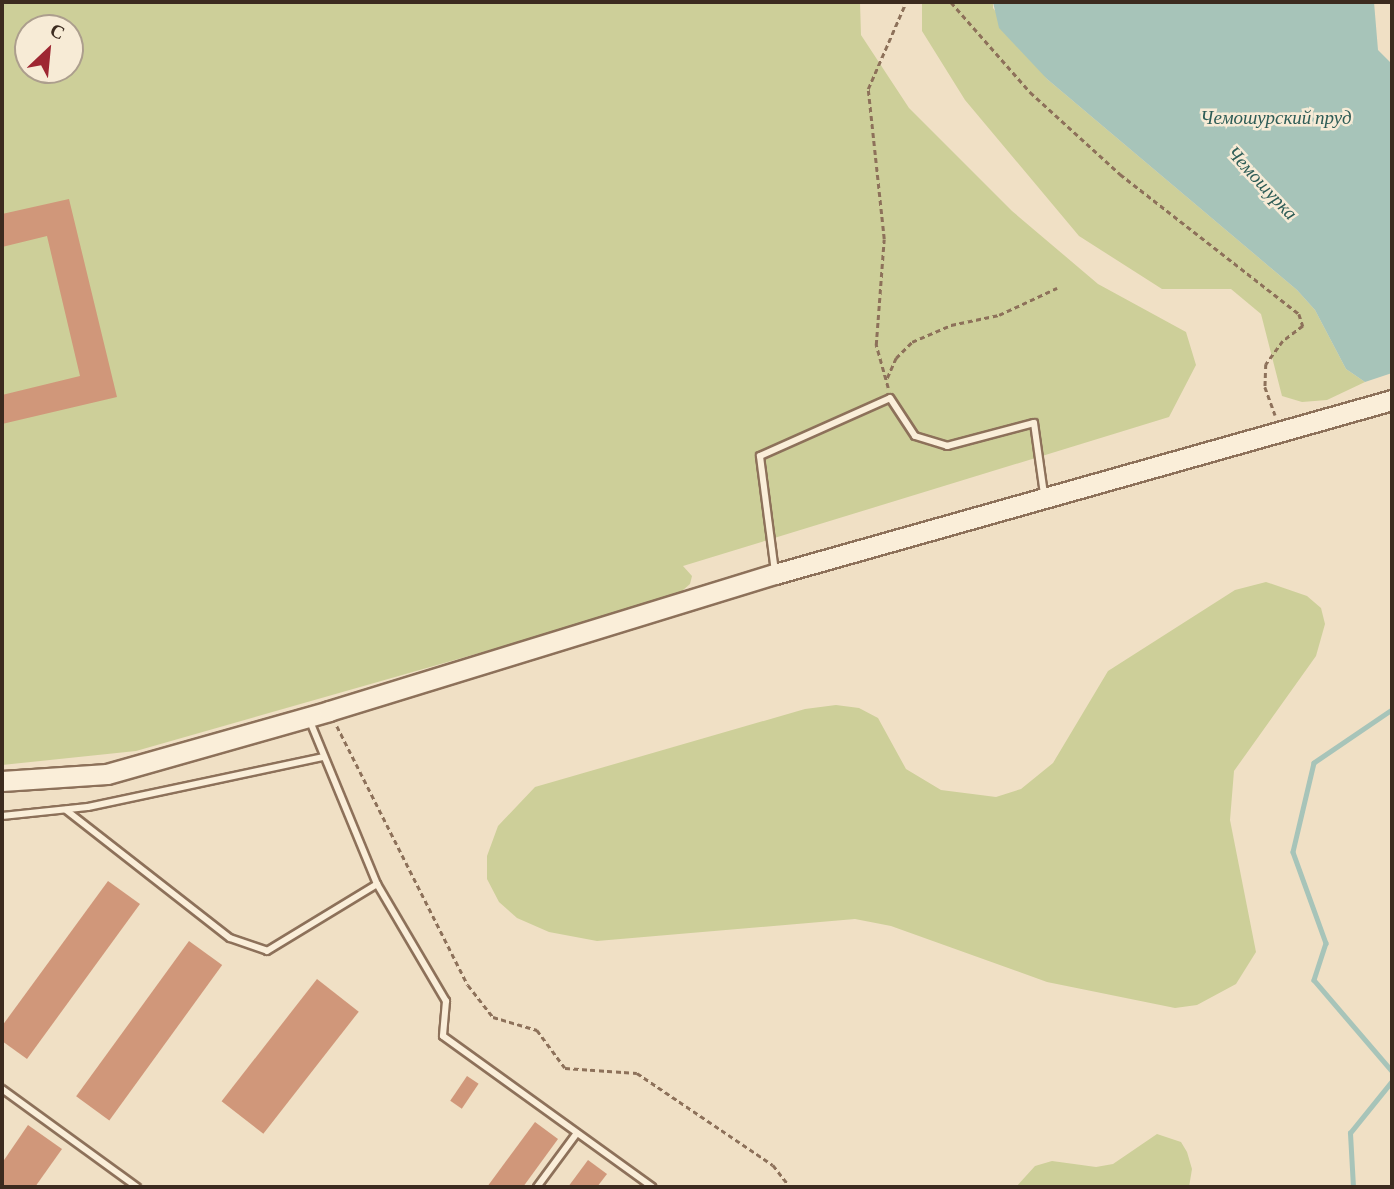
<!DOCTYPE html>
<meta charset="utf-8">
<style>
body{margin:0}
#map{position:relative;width:1394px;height:1189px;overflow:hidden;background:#f0e0c5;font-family:"Crimson Pro",serif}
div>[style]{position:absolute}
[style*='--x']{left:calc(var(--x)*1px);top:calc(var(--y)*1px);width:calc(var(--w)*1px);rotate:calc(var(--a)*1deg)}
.green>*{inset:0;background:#cdcf99}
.water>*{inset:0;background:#a7c4b9}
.stream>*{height:4.5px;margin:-2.25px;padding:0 2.25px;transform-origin:2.25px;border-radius:2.25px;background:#a7c4b9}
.building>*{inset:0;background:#d0977a;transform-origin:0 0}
.path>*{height:2.5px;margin-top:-1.25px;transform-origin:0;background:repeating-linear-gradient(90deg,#8d715a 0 5px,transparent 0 8.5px)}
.roads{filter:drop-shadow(2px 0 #8d715a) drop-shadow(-2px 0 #8d715a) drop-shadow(0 2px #8d715a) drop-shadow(0 -2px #8d715a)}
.lane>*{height:6px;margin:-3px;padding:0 3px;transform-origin:3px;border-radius:3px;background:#faeed9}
.secondary>*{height:19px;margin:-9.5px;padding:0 9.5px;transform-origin:9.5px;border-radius:9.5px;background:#faeed9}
span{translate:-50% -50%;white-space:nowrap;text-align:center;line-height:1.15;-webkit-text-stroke:5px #f7ebd6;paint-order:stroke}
.water-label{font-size:19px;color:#2d5c56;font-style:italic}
.frame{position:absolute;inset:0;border:4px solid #3c2b1f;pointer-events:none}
.north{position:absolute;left:14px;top:14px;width:70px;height:70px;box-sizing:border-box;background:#f7ebd6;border:2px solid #ac9e8d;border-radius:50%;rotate:26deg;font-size:19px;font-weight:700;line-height:28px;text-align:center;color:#3c2b1f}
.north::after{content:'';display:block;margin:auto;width:24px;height:32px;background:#9e2732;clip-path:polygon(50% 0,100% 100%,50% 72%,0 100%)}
</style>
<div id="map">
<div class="green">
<i style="clip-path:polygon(evenodd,2px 2px,860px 2px,861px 35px,909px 108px,1012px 211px,1098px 284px,1186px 332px,1196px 365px,1169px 417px,683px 566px,692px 576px,690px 584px,675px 597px,136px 751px,2px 765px,2px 2px,28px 28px,70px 28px,70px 70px,28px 70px,28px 28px)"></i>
<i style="clip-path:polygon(922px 2px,993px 2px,993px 8px,1047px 79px,1297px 290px,1315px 310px,1346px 369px,1365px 382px,1327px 400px,1302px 402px,1282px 396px,1261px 314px,1231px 289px,1162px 289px,1079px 236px,965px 100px,922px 31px)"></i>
<i style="clip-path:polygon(1266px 582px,1307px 596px,1321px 608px,1325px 624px,1316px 656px,1234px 771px,1230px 820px,1256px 952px,1236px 984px,1197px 1005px,1175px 1008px,1047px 982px,891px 926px,855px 919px,597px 941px,549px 932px,517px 918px,499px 902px,487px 879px,487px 856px,498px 826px,535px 787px,805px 709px,836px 705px,859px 708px,878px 718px,906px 769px,941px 790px,996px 797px,1021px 789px,1053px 763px,1108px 671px,1235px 590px)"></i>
<i style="clip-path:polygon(1157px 1134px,1181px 1142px,1187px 1152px,1192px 1169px,1189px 1187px,1016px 1187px,1035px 1166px,1052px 1161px,1096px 1167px,1113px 1164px)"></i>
</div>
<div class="water">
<i style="clip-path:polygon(993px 2px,1374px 2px,1378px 50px,1392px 64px,1392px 373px,1365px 382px,1346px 369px,1315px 310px,1297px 290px,1047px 79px,999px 28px)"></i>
</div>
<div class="stream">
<i style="--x:1392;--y:710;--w:94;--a:145.8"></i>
<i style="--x:1314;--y:763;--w:91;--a:103.3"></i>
<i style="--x:1293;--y:852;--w:97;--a:70.1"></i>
<i style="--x:1326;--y:943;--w:39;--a:108"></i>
<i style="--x:1314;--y:980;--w:120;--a:49.4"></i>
<i style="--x:1353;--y:1187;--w:54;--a:-93.2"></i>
<i style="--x:1350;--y:1133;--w:67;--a:-51.1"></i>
</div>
<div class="building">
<i style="clip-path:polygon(69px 199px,117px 397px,2px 424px,2px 395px,80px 376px,47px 236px,2px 247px,2px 214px)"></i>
<i style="clip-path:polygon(108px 881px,140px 904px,27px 1059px,2px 1041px,2px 1026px)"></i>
<i style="left:189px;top:941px;width:41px;height:192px;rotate:36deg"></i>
<i style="left:317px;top:979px;width:53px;height:155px;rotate:38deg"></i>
<i style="left:467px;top:1076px;width:14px;height:30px;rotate:34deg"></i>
<i style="clip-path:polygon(535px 1122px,558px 1139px,523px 1187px,487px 1187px)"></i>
<i style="clip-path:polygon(28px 1125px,62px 1149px,35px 1187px,2px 1187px,2px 1163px)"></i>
<i style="clip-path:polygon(588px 1160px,607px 1174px,597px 1187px,568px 1187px)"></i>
</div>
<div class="path">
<i style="--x:951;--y:2;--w:120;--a:48.7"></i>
<i style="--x:1030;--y:92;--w:122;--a:42.3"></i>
<i style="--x:1120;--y:174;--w:227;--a:38"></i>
<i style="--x:1299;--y:314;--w:13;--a:72"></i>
<i style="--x:1303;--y:326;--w:25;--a:143"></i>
<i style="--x:1283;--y:341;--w:29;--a:126"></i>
<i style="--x:1266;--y:364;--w:23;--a:92"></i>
<i style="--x:1265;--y:387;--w:30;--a:70"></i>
<i style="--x:887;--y:378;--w:22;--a:-66"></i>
<i style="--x:896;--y:358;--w:23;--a:-45"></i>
<i style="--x:912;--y:342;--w:43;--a:-23.6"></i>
<i style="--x:951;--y:325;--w:49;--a:-11.8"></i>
<i style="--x:999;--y:315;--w:64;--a:-25"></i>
<i style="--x:888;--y:388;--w:45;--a:-105.6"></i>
<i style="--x:876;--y:345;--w:106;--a:-85.7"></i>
<i style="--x:884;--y:239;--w:151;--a:-96.1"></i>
<i style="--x:868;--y:89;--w:95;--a:-66.4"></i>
<i style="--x:337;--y:726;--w:290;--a:63.2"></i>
<i style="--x:468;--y:985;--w:41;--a:52"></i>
<i style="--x:493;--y:1017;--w:46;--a:16.5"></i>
<i style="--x:537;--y:1030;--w:47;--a:53.6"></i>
<i style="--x:565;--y:1068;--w:72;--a:4"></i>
<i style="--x:637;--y:1073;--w:164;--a:34.1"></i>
<i style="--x:773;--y:1165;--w:28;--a:52"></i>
<i style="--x:1333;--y:1187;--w:6;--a:0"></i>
</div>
<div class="roads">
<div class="lane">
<i style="--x:775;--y:572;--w:117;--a:-97.4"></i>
<i style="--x:760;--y:456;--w:142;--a:-24"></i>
<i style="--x:890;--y:398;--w:45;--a:56.7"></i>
<i style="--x:915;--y:436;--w:34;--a:17"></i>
<i style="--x:947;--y:446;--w:90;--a:-14.8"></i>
<i style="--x:1034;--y:423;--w:72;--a:82"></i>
<i style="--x:309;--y:719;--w:178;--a:67.6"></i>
<i style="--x:377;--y:884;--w:136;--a:59.5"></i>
<i style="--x:446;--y:1001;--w:35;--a:95"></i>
<i style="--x:443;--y:1036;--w:258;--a:35.8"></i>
<i style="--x:66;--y:810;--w:208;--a:38"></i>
<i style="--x:230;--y:938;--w:39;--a:19"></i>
<i style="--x:267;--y:951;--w:129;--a:-31.3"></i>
<i style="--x:2;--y:816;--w:86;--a:-6"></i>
<i style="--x:88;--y:807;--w:241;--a:-12"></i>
<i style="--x:2;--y:1089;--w:167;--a:36"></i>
<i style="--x:537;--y:1187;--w:67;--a:-53.5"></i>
</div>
<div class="secondary">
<i style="--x:2;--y:781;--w:105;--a:-3.8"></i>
<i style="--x:107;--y:774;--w:231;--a:-15.8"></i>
<i style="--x:329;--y:711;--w:467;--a:-17.1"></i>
<i style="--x:775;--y:574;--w:641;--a:-15.75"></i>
</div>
</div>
<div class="water-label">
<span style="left:1276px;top:118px">Чемошурский пруд</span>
<span style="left:1262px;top:183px;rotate:47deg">Чемошурка</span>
</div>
<div class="frame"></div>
<div class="north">С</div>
</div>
